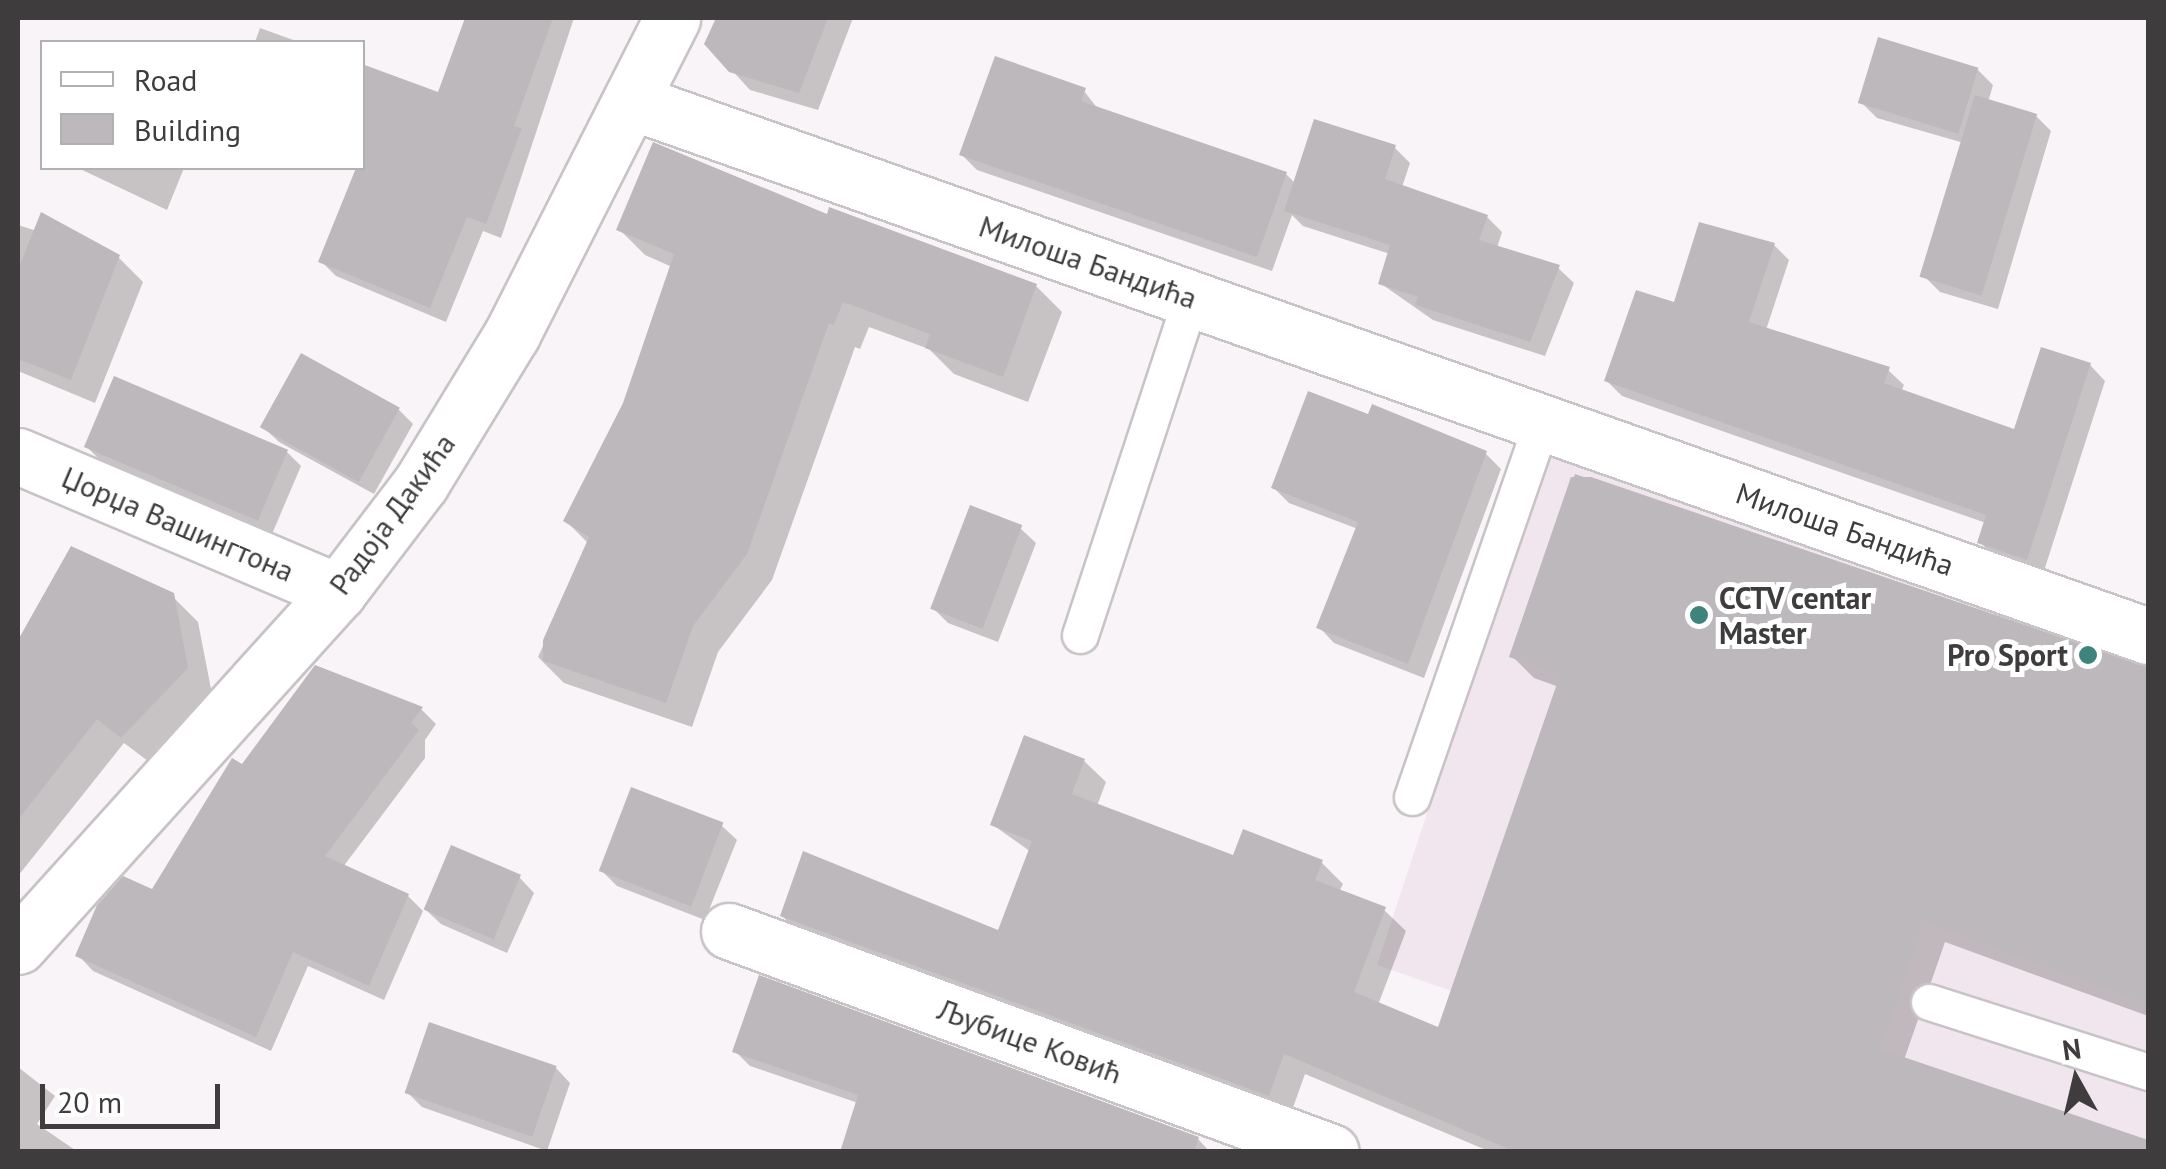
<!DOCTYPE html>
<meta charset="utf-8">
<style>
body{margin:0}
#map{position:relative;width:2166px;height:1169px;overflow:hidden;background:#f9f4f7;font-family:"PT Sans",sans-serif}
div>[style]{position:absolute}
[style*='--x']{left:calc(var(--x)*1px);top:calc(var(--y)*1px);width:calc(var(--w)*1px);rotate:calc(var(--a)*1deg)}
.built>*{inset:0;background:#f1e6ed}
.shadow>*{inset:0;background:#0003}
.building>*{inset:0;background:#bdb8bc;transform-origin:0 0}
.roads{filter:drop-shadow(2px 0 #c8c3c6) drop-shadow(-2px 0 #c8c3c6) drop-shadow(0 2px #c8c3c6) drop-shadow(0 -2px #c8c3c6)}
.lane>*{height:35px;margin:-17.5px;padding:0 17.5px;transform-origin:17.5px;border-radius:17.5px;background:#fff}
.street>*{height:55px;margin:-27.5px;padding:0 27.5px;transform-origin:27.5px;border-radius:27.5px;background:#fff}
.dots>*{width:28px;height:28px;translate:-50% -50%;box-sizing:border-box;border:5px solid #fff;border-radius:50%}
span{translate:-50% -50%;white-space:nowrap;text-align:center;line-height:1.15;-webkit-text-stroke:10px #fff;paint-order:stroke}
.street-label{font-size:30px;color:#3e3c3d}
.poi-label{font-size:30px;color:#3e3c3d;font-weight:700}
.left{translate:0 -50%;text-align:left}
.right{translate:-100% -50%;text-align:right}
.frame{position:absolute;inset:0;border:20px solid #3e3c3d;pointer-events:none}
.legend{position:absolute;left:40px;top:40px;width:325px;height:130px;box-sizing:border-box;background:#fff;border:2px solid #b2b1b1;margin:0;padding:12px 18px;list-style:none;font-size:30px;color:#3e3c3d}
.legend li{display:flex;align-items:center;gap:20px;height:50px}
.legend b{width:50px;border:2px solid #b2b1b1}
.north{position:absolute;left:2026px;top:1029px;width:100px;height:100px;-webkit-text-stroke:8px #fff;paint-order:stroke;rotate:352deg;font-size:28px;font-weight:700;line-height:40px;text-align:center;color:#3e3c3d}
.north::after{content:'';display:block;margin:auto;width:35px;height:45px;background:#3e3c3d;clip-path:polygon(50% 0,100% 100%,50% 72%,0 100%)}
.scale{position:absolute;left:40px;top:1084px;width:180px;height:45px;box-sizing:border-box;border:5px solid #3e3c3d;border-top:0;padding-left:12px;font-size:30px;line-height:35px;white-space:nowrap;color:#3e3c3d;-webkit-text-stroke:8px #fff;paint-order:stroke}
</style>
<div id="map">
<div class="built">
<i style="clip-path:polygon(1548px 446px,2148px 656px,2148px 1151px,1913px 1151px,1377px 965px)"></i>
</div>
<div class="shadow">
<i style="clip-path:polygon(468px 18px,574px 18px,501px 238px,483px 231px,446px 322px,336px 276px,321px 261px,359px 168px,440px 96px)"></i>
<i style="clip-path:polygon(719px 18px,853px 18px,818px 110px,750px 90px,707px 43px)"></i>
<i style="clip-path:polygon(260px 28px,299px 42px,255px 42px)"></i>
<i style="clip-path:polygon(1978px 70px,1993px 85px,1988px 102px,2036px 116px,2051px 131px,1998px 309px,1940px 292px,1925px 277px,1964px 143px,1877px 118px,1862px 103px)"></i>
<i style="clip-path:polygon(1084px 91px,1098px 109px,1286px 174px,1296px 184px,1395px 148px,1410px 163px,1402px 187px,1487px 217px,1502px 232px,1497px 248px,1558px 268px,1574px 283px,1545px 356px,1433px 320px,1380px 283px,1390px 254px,1303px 226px,1292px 215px,1272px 271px,977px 170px,962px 155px)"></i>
<i style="clip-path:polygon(78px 168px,184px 168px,167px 210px)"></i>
<i style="clip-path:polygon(828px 217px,1036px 286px,1062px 312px,1028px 402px,954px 374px,929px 349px,869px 327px,860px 349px,855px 347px,772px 580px,718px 652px,692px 727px,564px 683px,538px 657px,589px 544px,566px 521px,625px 404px,672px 267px,645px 255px,619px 229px)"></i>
<i style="clip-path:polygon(18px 225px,118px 257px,143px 282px,95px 403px,18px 371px)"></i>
<i style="clip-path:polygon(1774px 245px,1789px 260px,1766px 330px,1888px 370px,1904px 385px,1901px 392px,2016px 432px,2090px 365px,2105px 381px,2043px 574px,1995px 557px,1980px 542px,1986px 523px,1622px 396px,1607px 381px,1676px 305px)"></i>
<i style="clip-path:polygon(398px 409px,413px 424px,374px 494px,279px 442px,263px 427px)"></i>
<i style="clip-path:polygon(1370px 417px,1485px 453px,1501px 469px,1424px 678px,1334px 643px,1319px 627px,1358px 529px,1289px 503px,1274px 488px)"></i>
<i style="clip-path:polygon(87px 447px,286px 451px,301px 466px,272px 534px,102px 462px)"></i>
<i style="clip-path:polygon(1575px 474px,2148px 673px,2148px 1016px,1945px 942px,1904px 1060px,1895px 1152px,1491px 1152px,1305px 1074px,1290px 1116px,804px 937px,782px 916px,999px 934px,1031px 852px,993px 825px,1084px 761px,1106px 782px,1097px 806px,1234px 858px,1321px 862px,1343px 884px,1339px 892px,1384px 910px,1406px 931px,1378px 1005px,1440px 1030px,1559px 687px,1534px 678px,1512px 656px)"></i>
<i style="clip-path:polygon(1020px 528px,1036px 543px,998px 642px,948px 623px,933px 608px)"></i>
<i style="clip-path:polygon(72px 549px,172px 596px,198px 622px,212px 694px,148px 761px,124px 743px,18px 876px,18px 678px,28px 665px,18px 645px)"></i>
<i style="clip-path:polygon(421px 709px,436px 724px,425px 740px,425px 758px,343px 867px,408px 896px,423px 911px,384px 1000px,308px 966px,271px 1051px,93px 971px,78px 955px,153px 892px,243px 767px)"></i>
<i style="clip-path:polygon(721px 825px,737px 840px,705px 920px,617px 886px,602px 871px)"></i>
<i style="clip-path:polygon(519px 877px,534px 893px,507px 953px,441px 924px,425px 909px)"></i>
<i style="clip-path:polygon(735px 1051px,1198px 1139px,1210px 1152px,860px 1152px,858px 1103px,750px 1066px)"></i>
<i style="clip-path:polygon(18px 1067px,55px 1096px,37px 1124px,78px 1152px,18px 1152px)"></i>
<i style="clip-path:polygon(555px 1067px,570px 1083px,547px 1151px,422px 1107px,407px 1092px)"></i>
</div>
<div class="building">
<i style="clip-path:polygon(465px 18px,553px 18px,514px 126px,522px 128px,486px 224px,467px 217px,430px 308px,318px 262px,356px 168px,362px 168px,362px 64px,438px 92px)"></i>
<i style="clip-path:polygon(716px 18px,828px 18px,799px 93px,729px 72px,704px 44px)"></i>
<i style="left:1878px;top:37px;width:105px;height:69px;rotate:17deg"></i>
<i style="clip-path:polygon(995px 56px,1086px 88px,1081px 101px,1287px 172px,1257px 257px,959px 155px)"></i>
<i style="left:1975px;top:95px;width:65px;height:190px;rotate:17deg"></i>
<i style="clip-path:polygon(1314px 119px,1396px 145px,1385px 179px,1488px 215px,1479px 240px,1560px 265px,1530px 342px,1415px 305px,1418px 297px,1378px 284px,1390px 245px,1284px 211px)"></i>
<i style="clip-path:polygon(653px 142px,827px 214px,829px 207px,1037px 284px,1003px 377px,925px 348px,930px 334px,843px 302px,834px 325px,829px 323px,747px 554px,693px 626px,666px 703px,543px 661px,543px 640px,589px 537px,563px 521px,623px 403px,674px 254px,616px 230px)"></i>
<i style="clip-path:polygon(41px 212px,120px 255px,71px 380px,18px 359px,18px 270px)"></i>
<i style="clip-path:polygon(1699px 222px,1775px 243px,1749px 322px,1890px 367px,1884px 383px,2014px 429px,2041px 347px,2091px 363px,2027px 560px,1977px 543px,1986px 515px,1604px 381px,1636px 290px,1674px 302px)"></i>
<i style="left:301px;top:353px;width:113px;height:85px;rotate:29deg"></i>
<i style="left:114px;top:376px;width:189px;height:77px;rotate:23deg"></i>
<i style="clip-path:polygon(1308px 391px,1368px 414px,1372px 404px,1487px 451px,1408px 664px,1316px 628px,1358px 522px,1271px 488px)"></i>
<i style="clip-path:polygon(1571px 477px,1591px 477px,2148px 667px,2148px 1004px,1924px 922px,1880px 1049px,2148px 1140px,2148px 1152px,1516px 1152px,1284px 1054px,1269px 1096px,780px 916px,803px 851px,998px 930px,1032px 841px,990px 825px,1024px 735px,1085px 759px,1072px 794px,1233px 855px,1243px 829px,1323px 860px,1315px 880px,1386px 907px,1354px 992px,1438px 1027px,1560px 675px,1509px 657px)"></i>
<i style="left:970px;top:505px;width:56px;height:111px;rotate:21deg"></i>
<i style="clip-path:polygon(71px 546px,174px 593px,188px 668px,121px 738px,97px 719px,18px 820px,18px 640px)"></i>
<i style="clip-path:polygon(315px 665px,423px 707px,411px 723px,419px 730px,325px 856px,409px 894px,369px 986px,293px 952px,256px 1037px,75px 956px,97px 905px,123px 876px,152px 889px,232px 758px,242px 764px)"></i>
<i style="left:631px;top:787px;width:99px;height:90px;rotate:21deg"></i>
<i style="left:451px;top:845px;width:76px;height:70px;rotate:23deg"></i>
<i style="clip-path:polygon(759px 975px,1199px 1137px,1194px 1152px,840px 1152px,858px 1095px,732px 1052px)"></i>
<i style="left:429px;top:1022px;width:135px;height:75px;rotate:19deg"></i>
</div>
<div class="roads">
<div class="lane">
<i style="--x:1080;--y:635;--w:355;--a:-71.8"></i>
<i style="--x:1412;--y:797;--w:397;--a:-70.9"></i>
<i style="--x:1929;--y:1002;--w:230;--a:17.7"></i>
</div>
<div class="street">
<i style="--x:633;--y:102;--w:1606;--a:19.42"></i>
<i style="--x:18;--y:456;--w:348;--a:23"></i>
<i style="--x:729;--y:931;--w:641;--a:20.16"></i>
<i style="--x:18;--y:946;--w:477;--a:-47.9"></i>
<i style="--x:338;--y:592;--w:137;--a:-52.7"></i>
<i style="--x:421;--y:483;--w:175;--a:-58.6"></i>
<i style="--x:512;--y:334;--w:354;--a:-63.1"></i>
</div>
</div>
<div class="dots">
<i style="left:1699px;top:615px;background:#3e847c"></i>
<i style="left:2088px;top:655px;background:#3e847c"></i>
</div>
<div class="street-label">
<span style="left:1088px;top:262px;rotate:19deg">Милоша Бандића</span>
<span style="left:392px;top:514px;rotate:-54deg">Радоја Дакића</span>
<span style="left:178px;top:524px;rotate:23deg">Џорџа Вашингтона</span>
<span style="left:1845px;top:529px;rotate:19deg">Милоша Бандића</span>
<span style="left:1030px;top:1041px;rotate:20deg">Љубице Ковић</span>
</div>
<div class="poi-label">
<span class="left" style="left:1719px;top:615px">CCTV centar<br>Master</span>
<span class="right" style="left:2068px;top:655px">Pro Sport</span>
</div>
<div class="frame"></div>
<ul class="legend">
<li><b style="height:12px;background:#fff"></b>Road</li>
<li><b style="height:28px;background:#bdb8bc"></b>Building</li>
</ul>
<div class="north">N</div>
<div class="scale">20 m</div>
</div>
